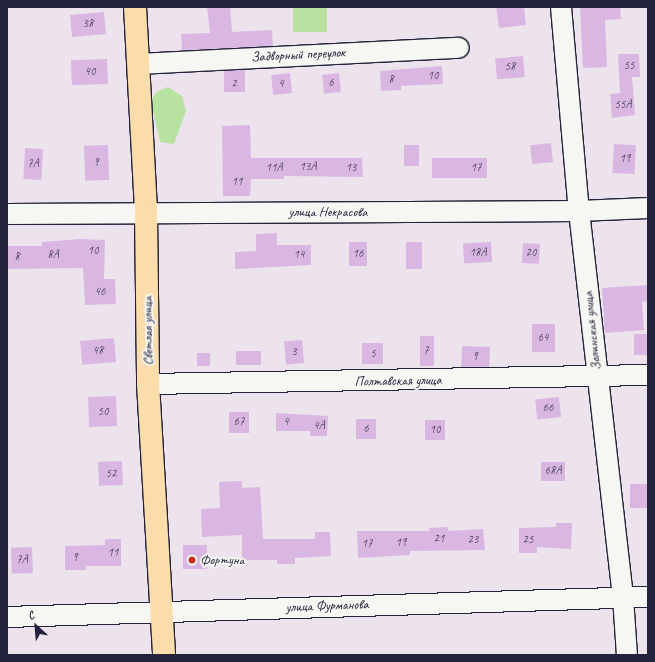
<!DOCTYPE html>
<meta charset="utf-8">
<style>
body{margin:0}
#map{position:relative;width:655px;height:662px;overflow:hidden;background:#ede3ed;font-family:Caveat,sans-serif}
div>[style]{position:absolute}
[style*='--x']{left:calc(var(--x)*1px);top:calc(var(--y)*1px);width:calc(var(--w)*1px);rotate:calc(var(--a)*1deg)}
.green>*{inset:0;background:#b8e29f;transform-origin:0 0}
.building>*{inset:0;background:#d9b7e2;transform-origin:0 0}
.roads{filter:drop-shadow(1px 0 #22223b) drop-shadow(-1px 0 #22223b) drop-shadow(0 1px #22223b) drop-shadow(0 -1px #22223b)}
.minor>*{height:20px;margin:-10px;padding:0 10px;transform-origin:10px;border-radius:10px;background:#f6f6f2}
.major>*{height:22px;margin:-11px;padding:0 11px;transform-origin:11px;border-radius:11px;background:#faddab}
.dots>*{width:11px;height:11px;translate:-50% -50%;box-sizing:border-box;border:2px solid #f6f6f2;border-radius:50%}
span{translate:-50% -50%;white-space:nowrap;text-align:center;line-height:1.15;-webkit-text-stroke:4px #f6f6f2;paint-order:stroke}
.number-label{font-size:12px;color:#504765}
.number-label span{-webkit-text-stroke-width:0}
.street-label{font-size:14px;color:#22223b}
.poi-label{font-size:14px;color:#22223b}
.left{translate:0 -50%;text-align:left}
.frame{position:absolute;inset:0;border:8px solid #22223b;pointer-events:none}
.north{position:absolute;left:16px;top:606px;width:40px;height:40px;-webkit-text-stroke:3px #f6f6f2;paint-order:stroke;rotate:334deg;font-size:11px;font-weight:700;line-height:16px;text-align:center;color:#22223b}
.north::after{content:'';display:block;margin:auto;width:14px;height:18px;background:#22223b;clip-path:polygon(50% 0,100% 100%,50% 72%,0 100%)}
</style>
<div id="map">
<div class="green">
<i style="left:293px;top:7px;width:34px;height:25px"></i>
<i style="clip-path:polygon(168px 87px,182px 96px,186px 111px,174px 144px,160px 142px,151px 101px,156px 92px)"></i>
</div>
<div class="building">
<i style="clip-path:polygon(207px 7px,230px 7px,232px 32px,272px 30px,273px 46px,182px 50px,181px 34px,210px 33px)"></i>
<i style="clip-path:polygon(496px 7px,524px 7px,526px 25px,499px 28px)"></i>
<i style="clip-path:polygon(580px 7px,620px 7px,621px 19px,605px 20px,607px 67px,583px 68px)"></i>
<i style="left:104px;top:12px;width:22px;height:34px;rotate:85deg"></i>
<i style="clip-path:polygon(618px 54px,639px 54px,640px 77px,632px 77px,635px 115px,612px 118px,610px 94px,620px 93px)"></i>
<i style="left:523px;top:56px;width:21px;height:28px;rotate:85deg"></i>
<i style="left:107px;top:59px;width:25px;height:36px;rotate:88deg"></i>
<i style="clip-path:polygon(442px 66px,443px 84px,401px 86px,401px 90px,381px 91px,380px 71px)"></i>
<i style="left:245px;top:70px;width:22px;height:21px;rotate:90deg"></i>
<i style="left:290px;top:73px;width:20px;height:19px;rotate:84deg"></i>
<i style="left:339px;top:73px;width:19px;height:17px;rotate:84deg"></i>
<i style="clip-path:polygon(250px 125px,251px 158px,362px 158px,363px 177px,284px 176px,284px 179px,251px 179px,250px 196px,223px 196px,222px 126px)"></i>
<i style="left:551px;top:143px;width:19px;height:21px;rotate:84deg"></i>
<i style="left:614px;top:144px;width:22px;height:29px;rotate:3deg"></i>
<i style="left:108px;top:145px;width:35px;height:24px;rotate:88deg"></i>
<i style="left:404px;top:145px;width:15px;height:21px"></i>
<i style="left:25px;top:148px;width:18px;height:31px;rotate:3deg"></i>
<i style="left:432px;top:158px;width:55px;height:20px"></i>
<i style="clip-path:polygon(277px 233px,277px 245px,311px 245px,311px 265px,235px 269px,235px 252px,256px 251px,256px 234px)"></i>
<i style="clip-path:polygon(80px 239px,105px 240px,104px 279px,115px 279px,116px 304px,85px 305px,83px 268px,7px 269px,7px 246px,42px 246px,42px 242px)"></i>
<i style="left:367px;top:242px;width:24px;height:18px;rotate:90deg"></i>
<i style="left:406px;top:242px;width:16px;height:27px"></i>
<i style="left:491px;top:242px;width:20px;height:28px;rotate:87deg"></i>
<i style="left:523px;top:243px;width:17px;height:20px;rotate:3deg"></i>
<i style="clip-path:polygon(648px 285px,648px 301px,642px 302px,644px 330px,605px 333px,602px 288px)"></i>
<i style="left:532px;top:324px;width:23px;height:28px"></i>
<i style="left:648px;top:334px;width:21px;height:14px;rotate:90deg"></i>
<i style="left:420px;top:336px;width:14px;height:30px"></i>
<i style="left:114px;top:338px;width:24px;height:34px;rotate:85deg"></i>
<i style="left:302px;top:340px;width:23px;height:18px;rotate:85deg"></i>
<i style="left:383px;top:343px;width:21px;height:21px;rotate:90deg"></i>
<i style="left:462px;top:346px;width:28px;height:21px;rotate:2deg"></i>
<i style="left:236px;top:351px;width:25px;height:14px"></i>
<i style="left:197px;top:353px;width:13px;height:13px"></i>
<i style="left:116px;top:396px;width:30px;height:28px;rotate:88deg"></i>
<i style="left:559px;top:397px;width:20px;height:24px;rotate:84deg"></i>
<i style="left:229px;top:412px;width:20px;height:21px"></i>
<i style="clip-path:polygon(276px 413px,328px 416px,327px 436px,310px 436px,310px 431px,276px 431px)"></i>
<i style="left:356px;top:419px;width:20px;height:20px"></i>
<i style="left:425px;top:420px;width:20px;height:20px"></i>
<i style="left:122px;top:461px;width:24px;height:24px;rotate:88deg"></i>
<i style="left:541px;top:462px;width:24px;height:19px"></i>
<i style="clip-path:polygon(242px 481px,242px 488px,260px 487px,263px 539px,315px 539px,315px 532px,330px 532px,331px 556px,295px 558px,295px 564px,277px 564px,277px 560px,242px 560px,242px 535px,202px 537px,201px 509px,220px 508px,219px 482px)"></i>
<i style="left:648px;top:484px;width:24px;height:18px;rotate:90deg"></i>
<i style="clip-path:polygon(556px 523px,572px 523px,571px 549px,537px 547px,537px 553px,519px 553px,519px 528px,556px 527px)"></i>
<i style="clip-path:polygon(448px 527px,448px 531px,483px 529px,485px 550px,410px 551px,410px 555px,358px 558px,357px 531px,430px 531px,429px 528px)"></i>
<i style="clip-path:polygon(105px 539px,121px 539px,121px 566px,86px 566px,86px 570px,65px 570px,65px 546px,105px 545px)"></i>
<i style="left:183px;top:545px;width:24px;height:24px"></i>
<i style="left:32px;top:547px;width:26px;height:21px;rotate:88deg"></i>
</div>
<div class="roads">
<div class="minor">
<i style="--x:561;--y:7;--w:205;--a:85"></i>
<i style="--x:579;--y:211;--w:388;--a:83.5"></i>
<i style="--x:623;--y:597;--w:58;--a:86.1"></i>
<i style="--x:138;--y:64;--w:321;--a:-2.9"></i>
<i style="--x:7;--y:214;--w:572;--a:-0.3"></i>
<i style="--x:579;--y:211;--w:69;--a:-2.5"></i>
<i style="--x:148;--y:384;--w:500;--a:-1.03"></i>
<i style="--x:7;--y:617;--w:641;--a:-1.79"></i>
</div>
<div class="major">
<i style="--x:135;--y:7;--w:205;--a:86.9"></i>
<i style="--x:146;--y:212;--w:172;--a:89.3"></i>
<i style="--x:148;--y:384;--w:271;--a:86.6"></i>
</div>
</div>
<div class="dots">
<i style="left:192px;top:560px;background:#c8321e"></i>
</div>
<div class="number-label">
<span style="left:88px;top:24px">38</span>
<span style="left:629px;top:66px">55</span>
<span style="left:510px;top:67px">58</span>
<span style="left:90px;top:72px">40</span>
<span style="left:433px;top:76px">10</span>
<span style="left:391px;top:80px">8</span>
<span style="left:331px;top:83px">6</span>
<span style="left:234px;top:84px">2</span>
<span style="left:281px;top:84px">4</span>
<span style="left:623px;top:105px">55А</span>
<span style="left:625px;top:159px">19</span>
<span style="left:96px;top:163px">9</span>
<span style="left:33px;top:164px">7А</span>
<span style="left:308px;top:167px">13А</span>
<span style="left:274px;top:168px">11А</span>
<span style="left:351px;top:168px">13</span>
<span style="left:476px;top:168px">17</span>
<span style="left:237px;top:182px">11</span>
<span style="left:93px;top:251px">10</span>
<span style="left:478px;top:253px">18А</span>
<span style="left:531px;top:253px">20</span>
<span style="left:358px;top:254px">16</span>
<span style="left:53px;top:255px">8А</span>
<span style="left:299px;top:255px">14</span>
<span style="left:17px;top:257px">8</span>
<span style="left:100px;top:292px">46</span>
<span style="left:543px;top:338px">64</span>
<span style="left:98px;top:351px">48</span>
<span style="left:426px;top:351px">7</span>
<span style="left:294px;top:352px">3</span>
<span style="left:373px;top:354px">5</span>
<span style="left:475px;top:357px">9</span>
<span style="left:548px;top:408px">66</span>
<span style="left:103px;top:412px">50</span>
<span style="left:239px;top:422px">67</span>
<span style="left:286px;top:422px">4</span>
<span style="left:319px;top:426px">4А</span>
<span style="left:366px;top:429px">6</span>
<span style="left:435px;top:430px">10</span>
<span style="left:553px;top:471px">68А</span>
<span style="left:111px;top:474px">52</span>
<span style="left:439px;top:539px">21</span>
<span style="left:473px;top:540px">23</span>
<span style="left:528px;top:540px">25</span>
<span style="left:401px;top:543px">19</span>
<span style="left:367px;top:544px">17</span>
<span style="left:113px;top:553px">11</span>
<span style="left:75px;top:558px">9</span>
<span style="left:22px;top:560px">7А</span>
</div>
<div class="street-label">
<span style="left:298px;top:55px;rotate:-3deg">Задворный переулок</span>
<span style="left:328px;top:212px">улица Некрасова</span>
<span style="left:148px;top:331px;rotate:-91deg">Светлая улица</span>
<span style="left:592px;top:331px;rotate:-96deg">Золинская улица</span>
<span style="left:398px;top:381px;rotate:-1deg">Полтавская улица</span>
<span style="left:327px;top:606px;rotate:-2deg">улица Фурманова</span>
</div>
<div class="poi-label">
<span class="left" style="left:200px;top:560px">Фортуна</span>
</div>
<div class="frame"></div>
<div class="north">С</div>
</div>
